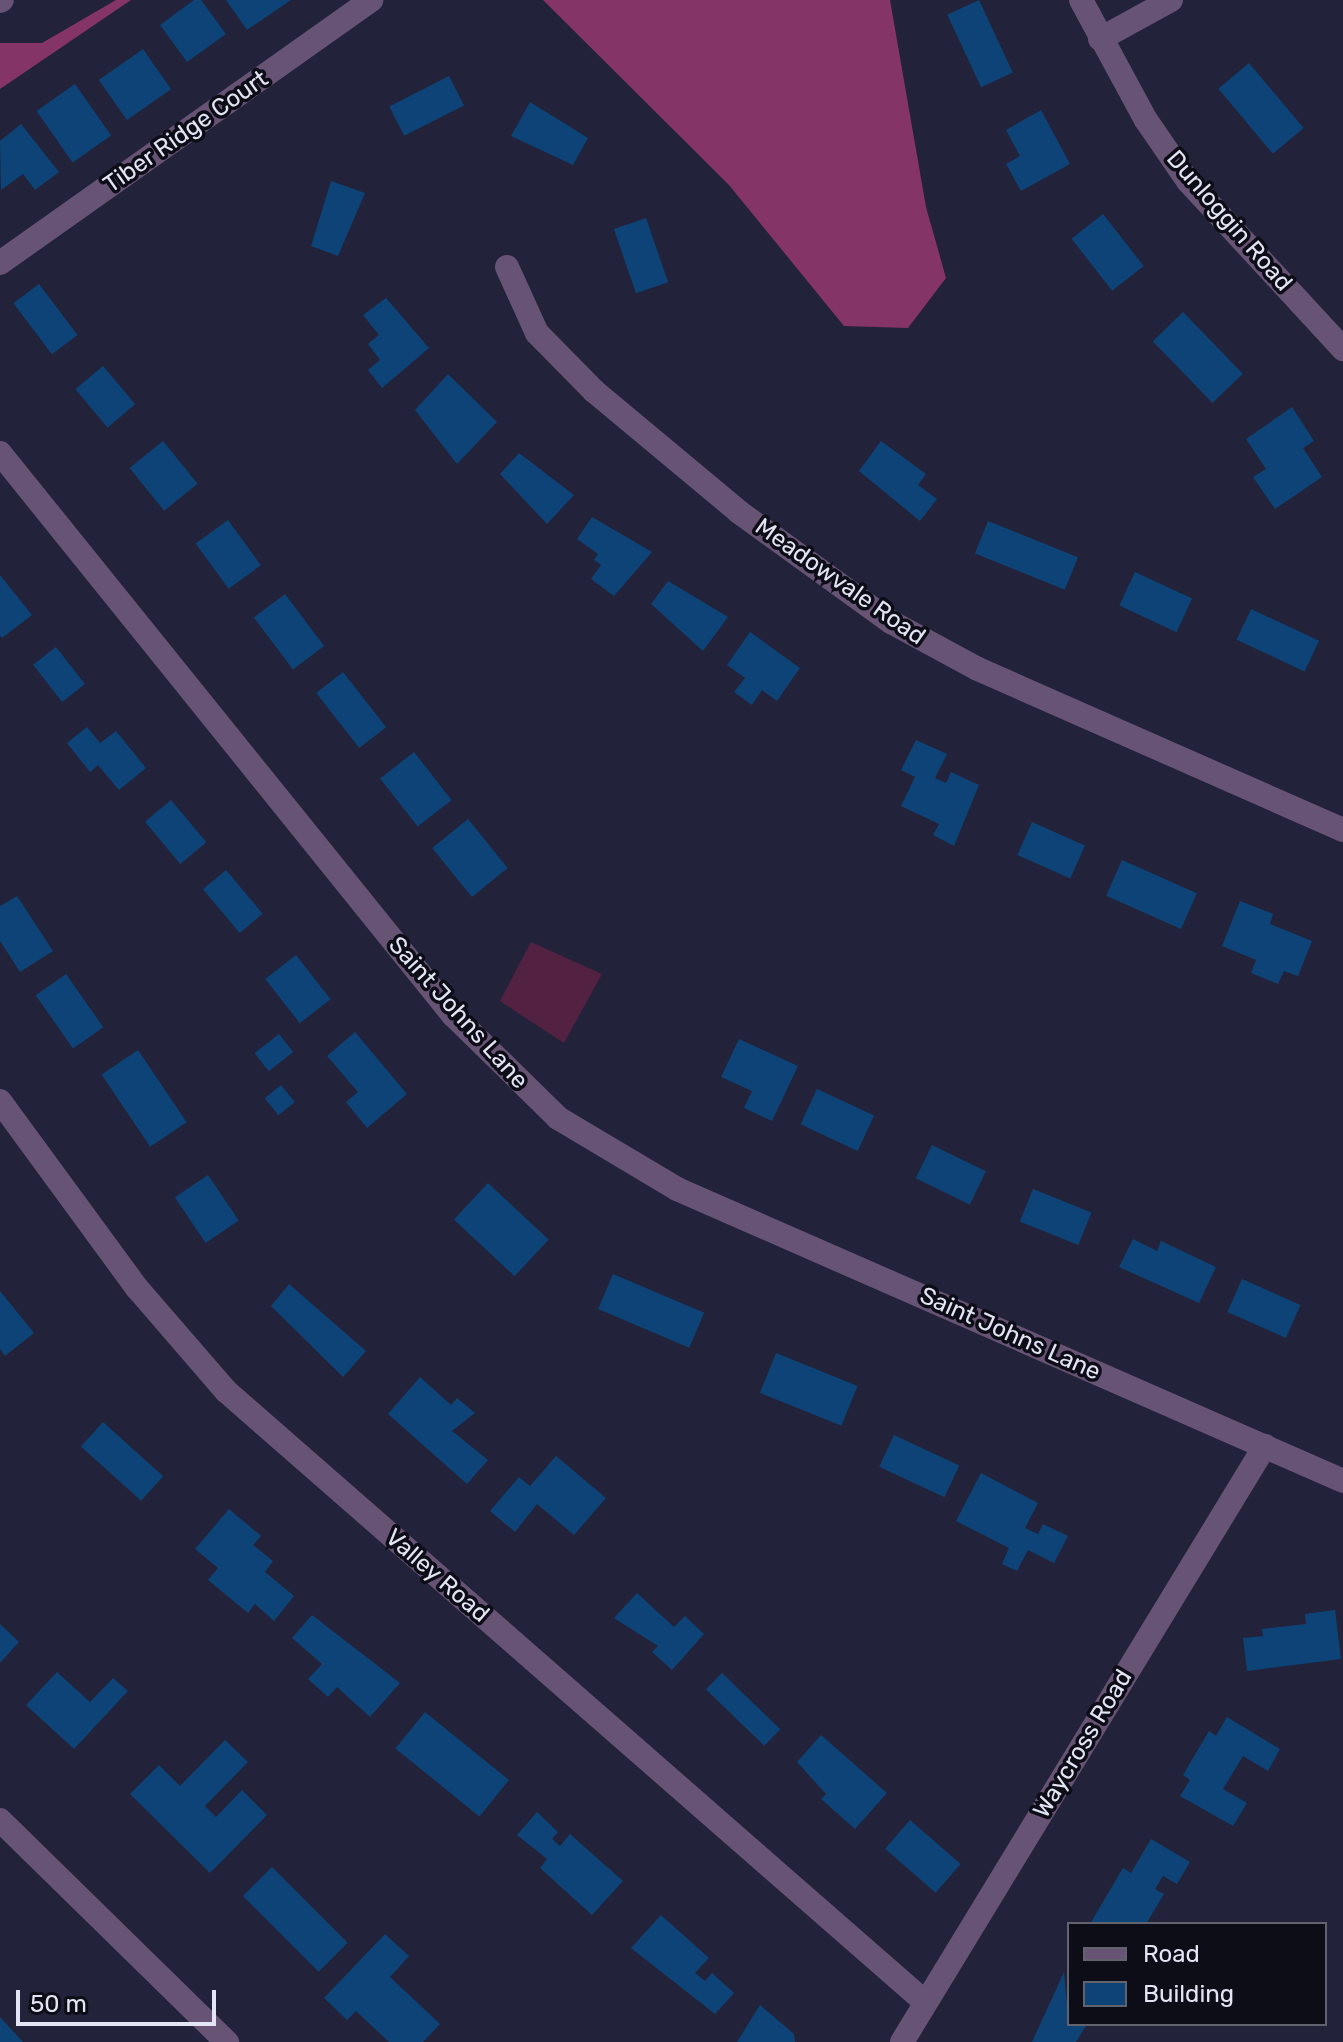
<!DOCTYPE html>
<style>
body{margin:0}
#map{position:relative;width:1343px;height:2042px;overflow:hidden;background:#22233a;font-family:Rubik,sans-serif}
div>[style]{position:absolute}
[style*='--x']{left:calc(var(--x)*1px);top:calc(var(--y)*1px);width:calc(var(--w)*1px);rotate:calc(var(--a)*1deg)}
.green>*{inset:0;background:#532141}
.forest>*{inset:0;background:#853468}
.building>*{inset:0;background:#0d4376;transform-origin:0 0}
.minor>*{height:24px;margin:-12px;padding:0 12px;transform-origin:12px;border-radius:12px;background:#675373}
span{translate:-50% -50%;white-space:nowrap;text-align:center;line-height:1.15;-webkit-text-stroke:7px #0d0d18;paint-order:stroke}
.street-label{font-size:24px;color:#e3e4f4}
.legend{position:absolute;left:1067px;top:1922px;width:260px;height:104px;box-sizing:border-box;background:#0d0d18;border:2px solid #636370;margin:0;padding:10px 14px;list-style:none;font-size:24px;color:#e3e4f4}
.legend li{display:flex;align-items:center;gap:16px;height:40px}
.legend b{width:40px;border:2px solid #636370}
.scale{position:absolute;left:16px;top:1990px;width:200px;height:36px;box-sizing:border-box;border:4px solid #e3e4f4;border-top:0;padding-left:10px;font-size:24px;line-height:28px;white-space:nowrap;color:#e3e4f4;-webkit-text-stroke:6px #0d0d18;paint-order:stroke}
</style>
<div id="map">
<div class="green">
<i style="clip-path:polygon(531px 942px,602px 974px,564px 1043px,500px 1001px)"></i>
</div>
<div class="forest">
<i style="clip-path:polygon(116px 0,131px 0,0 89px,0 43px,42px 43px)"></i>
<i style="clip-path:polygon(543px 0,890px 0,926px 207px,946px 278px,908px 328px,844px 326px,729px 185px)"></i>
</div>
<div class="building">
<i style="clip-path:polygon(194px 0,201px 0,226px 34px,187px 62px,160px 25px)"></i>
<i style="clip-path:polygon(226px 0,291px 0,247px 30px)"></i>
<i style="left:979px;top:0;width:80px;height:35px;rotate:65deg"></i>
<i style="left:143px;top:49px;width:49px;height:54px;rotate:55deg"></i>
<i style="left:1249px;top:63px;width:85px;height:40px;rotate:50deg"></i>
<i style="left:449px;top:76px;width:33px;height:67px;rotate:63deg"></i>
<i style="left:75px;top:84px;width:63px;height:47px;rotate:55deg"></i>
<i style="clip-path:polygon(530px 102px,588px 138px,573px 165px,511px 136px)"></i>
<i style="clip-path:polygon(1041px 110px,1070px 164px,1021px 191px,1006px 164px,1020px 156px,1006px 130px)"></i>
<i style="clip-path:polygon(21px 124px,59px 172px,35px 190px,23px 174px,1px 190px,0 141px)"></i>
<i style="clip-path:polygon(331px 181px,365px 193px,338px 256px,311px 246px)"></i>
<i style="left:1103px;top:214px;width:66px;height:40px;rotate:52deg"></i>
<i style="left:646px;top:218px;width:68px;height:34px;rotate:71deg"></i>
<i style="left:39px;top:284px;width:64px;height:32px;rotate:53deg"></i>
<i style="clip-path:polygon(386px 298px,429px 348px,382px 388px,368px 370px,380px 360px,368px 344px,379px 335px,363px 315px)"></i>
<i style="left:1183px;top:312px;width:86px;height:42px;rotate:46deg"></i>
<i style="left:103px;top:366px;width:50px;height:36px;rotate:50deg"></i>
<i style="clip-path:polygon(448px 374px,497px 422px,457px 464px,415px 410px)"></i>
<i style="clip-path:polygon(1292px 407px,1314px 441px,1303px 448px,1322px 477px,1275px 509px,1253px 477px,1266px 469px,1246px 439px)"></i>
<i style="left:163px;top:441px;width:55px;height:43px;rotate:51deg"></i>
<i style="clip-path:polygon(881px 441px,926px 474px,918px 485px,937px 499px,920px 521px,859px 471px)"></i>
<i style="clip-path:polygon(519px 453px,574px 495px,547px 524px,500px 474px)"></i>
<i style="clip-path:polygon(592px 517px,652px 552px,614px 596px,591px 579px,601px 565px,594px 560px,598px 554px,577px 539px)"></i>
<i style="left:228px;top:520px;width:56px;height:40px;rotate:54deg"></i>
<i style="left:988px;top:521px;width:97px;height:35px;rotate:22deg"></i>
<i style="left:1135px;top:572px;width:63px;height:37px;rotate:25deg"></i>
<i style="clip-path:polygon(0 575px,32px 615px,2px 638px,0 635px)"></i>
<i style="clip-path:polygon(668px 581px,728px 617px,703px 651px,651px 604px)"></i>
<i style="left:285px;top:594px;width:65px;height:39px;rotate:53deg"></i>
<i style="left:1251px;top:609px;width:75px;height:34px;rotate:25deg"></i>
<i style="clip-path:polygon(750px 632px,800px 668px,777px 701px,762px 690px,752px 705px,734px 692px,745px 678px,727px 665px)"></i>
<i style="left:56px;top:647px;width:47px;height:29px;rotate:52deg"></i>
<i style="left:343px;top:672px;width:70px;height:34px;rotate:52deg"></i>
<i style="clip-path:polygon(87px 727px,100px 743px,116px 731px,146px 768px,119px 790px,98px 765px,90px 772px,67px 743px)"></i>
<i style="clip-path:polygon(916px 740px,947px 754px,935px 778px,946px 783px,951px 772px,979px 785px,954px 846px,933px 835px,939px 824px,901px 806px,915px 777px,901px 770px)"></i>
<i style="left:414px;top:752px;width:61px;height:43px;rotate:52deg"></i>
<i style="left:171px;top:800px;width:55px;height:34px;rotate:50deg"></i>
<i style="left:468px;top:819px;width:63px;height:46px;rotate:51deg"></i>
<i style="left:1032px;top:822px;width:58px;height:36px;rotate:24deg"></i>
<i style="left:1122px;top:860px;width:82px;height:39px;rotate:24deg"></i>
<i style="left:226px;top:870px;width:57px;height:30px;rotate:50deg"></i>
<i style="clip-path:polygon(17px 896px,53px 951px,20px 972px,0 941px,0 906px)"></i>
<i style="clip-path:polygon(1240px 901px,1273px 914px,1270px 924px,1312px 941px,1298px 976px,1284px 971px,1278px 984px,1251px 973px,1256px 960px,1222px 946px)"></i>
<i style="left:296px;top:955px;width:56px;height:39px;rotate:52deg"></i>
<i style="left:66px;top:974px;width:65px;height:37px;rotate:55deg"></i>
<i style="clip-path:polygon(355px 1032px,407px 1094px,367px 1128px,346px 1102px,358px 1092px,327px 1056px)"></i>
<i style="left:279px;top:1034px;width:23px;height:31px;rotate:52deg"></i>
<i style="clip-path:polygon(739px 1039px,798px 1066px,772px 1121px,744px 1108px,752px 1091px,721px 1077px)"></i>
<i style="left:138px;top:1050px;width:87px;height:44px;rotate:56deg"></i>
<i style="left:281px;top:1085px;width:22px;height:21px;rotate:51deg"></i>
<i style="left:817px;top:1089px;width:63px;height:39px;rotate:25deg"></i>
<i style="left:932px;top:1145px;width:60px;height:37px;rotate:26deg"></i>
<i style="left:208px;top:1175px;width:55px;height:40px;rotate:56deg"></i>
<i style="left:488px;top:1183px;width:83px;height:50px;rotate:43deg"></i>
<i style="left:1033px;top:1189px;width:63px;height:35px;rotate:22deg"></i>
<i style="clip-path:polygon(1133px 1239px,1157px 1251px,1161px 1241px,1216px 1267px,1199px 1303px,1119px 1267px)"></i>
<i style="left:613px;top:1274px;width:99px;height:38px;rotate:23deg"></i>
<i style="left:1242px;top:1279px;width:64px;height:36px;rotate:24deg"></i>
<i style="clip-path:polygon(289px 1284px,366px 1351px,343px 1377px,271px 1306px)"></i>
<i style="clip-path:polygon(0 1291px,34px 1333px,5px 1356px,0 1349px)"></i>
<i style="left:776px;top:1353px;width:88px;height:43px;rotate:22deg"></i>
<i style="clip-path:polygon(420px 1377px,451px 1405px,457px 1398px,475px 1413px,452px 1431px,488px 1460px,467px 1484px,388px 1414px)"></i>
<i style="left:103px;top:1422px;width:81px;height:33px;rotate:42deg"></i>
<i style="left:894px;top:1435px;width:72px;height:35px;rotate:25deg"></i>
<i style="clip-path:polygon(556px 1456px,606px 1498px,574px 1535px,537px 1504px,515px 1532px,490px 1511px,519px 1477px,530px 1486px)"></i>
<i style="clip-path:polygon(981px 1473px,1038px 1503px,1025px 1528px,1038px 1534px,1043px 1524px,1068px 1536px,1054px 1563px,1028px 1550px,1017px 1571px,1002px 1564px,1009px 1548px,956px 1521px)"></i>
<i style="clip-path:polygon(229px 1509px,261px 1536px,253px 1545px,273px 1561px,265px 1572px,294px 1596px,274px 1621px,255px 1604px,248px 1613px,208px 1580px,218px 1568px,195px 1549px)"></i>
<i style="clip-path:polygon(637px 1593px,674px 1627px,685px 1616px,704px 1634px,672px 1670px,652px 1652px,658px 1646px,614px 1618px)"></i>
<i style="clip-path:polygon(1335px 1610px,1341px 1659px,1247px 1671px,1243px 1638px,1263px 1636px,1262px 1629px,1306px 1624px,1305px 1614px)"></i>
<i style="clip-path:polygon(312px 1615px,400px 1683px,370px 1717px,337px 1687px,328px 1697px,308px 1679px,322px 1664px,292px 1638px)"></i>
<i style="clip-path:polygon(0 1624px,19px 1642px,0 1663px)"></i>
<i style="clip-path:polygon(57px 1672px,90px 1702px,113px 1678px,128px 1691px,74px 1749px,26px 1705px)"></i>
<i style="left:722px;top:1673px;width:81px;height:23px;rotate:44deg"></i>
<i style="left:425px;top:1712px;width:108px;height:47px;rotate:39deg"></i>
<i style="clip-path:polygon(1227px 1717px,1280px 1749px,1268px 1771px,1243px 1756px,1223px 1789px,1247px 1803px,1233px 1826px,1180px 1796px,1190px 1780px,1183px 1775px,1209px 1731px,1216px 1736px)"></i>
<i style="clip-path:polygon(821px 1735px,887px 1793px,855px 1829px,821px 1799px,826px 1794px,797px 1762px)"></i>
<i style="clip-path:polygon(225px 1740px,248px 1762px,205px 1806px,216px 1817px,242px 1790px,267px 1815px,210px 1873px,130px 1794px,159px 1765px,180px 1786px)"></i>
<i style="clip-path:polygon(537px 1812px,558px 1832px,552px 1839px,560px 1846px,570px 1834px,623px 1881px,592px 1915px,540px 1868px,547px 1859px,517px 1835px)"></i>
<i style="left:910px;top:1820px;width:67px;height:38px;rotate:41deg"></i>
<i style="clip-path:polygon(1151px 1839px,1190px 1862px,1177px 1884px,1163px 1876px,1155px 1889px,1164px 1894px,1146px 1924px,1090px 1924px,1123px 1868px,1131px 1873px)"></i>
<i style="left:272px;top:1867px;width:107px;height:41px;rotate:45deg"></i>
<i style="clip-path:polygon(661px 1915px,709px 1958px,695px 1973px,705px 1981px,712px 1973px,734px 1993px,715px 2014px,631px 1948px)"></i>
<i style="clip-path:polygon(385px 1934px,409px 1956px,390px 1977px,440px 2024px,423px 2042px,389px 2042px,356px 2011px,347px 2020px,324px 1998px)"></i>
<i style="clip-path:polygon(1064px 1972px,1069px 2024px,1087px 2024px,1076px 2042px,1032px 2042px)"></i>
<i style="clip-path:polygon(760px 2005px,794px 2034px,795px 2042px,737px 2042px)"></i>
<i style="clip-path:polygon(0 2017px,23px 2042px,0 2042px)"></i>
</div>
<div class="minor">
<i style="--x:1081;--y:0;--w:136;--a:61.6"></i>
<i style="--x:1146;--y:120;--w:74;--a:55.5"></i>
<i style="--x:1188;--y:181;--w:229;--a:47.3"></i>
<i style="--x:0;--y:1;--w:2;--a:-27"></i>
<i style="--x:1100;--y:39;--w:81;--a:-28.8"></i>
<i style="--x:0;--y:263;--w:455;--a:-35.3"></i>
<i style="--x:507;--y:267;--w:72;--a:65.6"></i>
<i style="--x:537;--y:333;--w:81;--a:45.5"></i>
<i style="--x:594;--y:391;--w:189;--a:39.8"></i>
<i style="--x:739;--y:512;--w:188;--a:35.9"></i>
<i style="--x:891;--y:622;--w:99;--a:28.4"></i>
<i style="--x:978;--y:669;--w:399;--a:23.8"></i>
<i style="--x:0;--y:453;--w:722;--a:51.13"></i>
<i style="--x:453;--y:1015;--w:147;--a:44.4"></i>
<i style="--x:558;--y:1118;--w:139;--a:30.8"></i>
<i style="--x:677;--y:1189;--w:727;--a:23.67"></i>
<i style="--x:0;--y:1101;--w:232;--a:53.8"></i>
<i style="--x:137;--y:1288;--w:136;--a:49.2"></i>
<i style="--x:226;--y:1391;--w:928;--a:41.16"></i>
<i style="--x:0;--y:1820;--w:318;--a:44.4"></i>
<i style="--x:902;--y:2042;--w:698;--a:-58.66"></i>
</div>
<div class="street-label">
<span style="left:186px;top:132px;rotate:-35deg">Tiber Ridge Court</span>
<span style="left:1229px;top:221px;rotate:49deg">Dunloggin Road</span>
<span style="left:840px;top:582px;rotate:35deg">Meadowvale Road</span>
<span style="left:458px;top:1013px;rotate:48deg">Saint Johns Lane</span>
<span style="left:1010px;top:1334px;rotate:24deg">Saint Johns Lane</span>
<span style="left:437px;top:1576px;rotate:41deg">Valley Road</span>
<span style="left:1083px;top:1744px;rotate:-59deg">Waycross Road</span>
</div>
<ul class="legend">
<li><b style="height:10px;background:#675373"></b>Road</li>
<li><b style="height:22px;background:#0d4376"></b>Building</li>
</ul>
<div class="scale">50 m</div>
</div>
